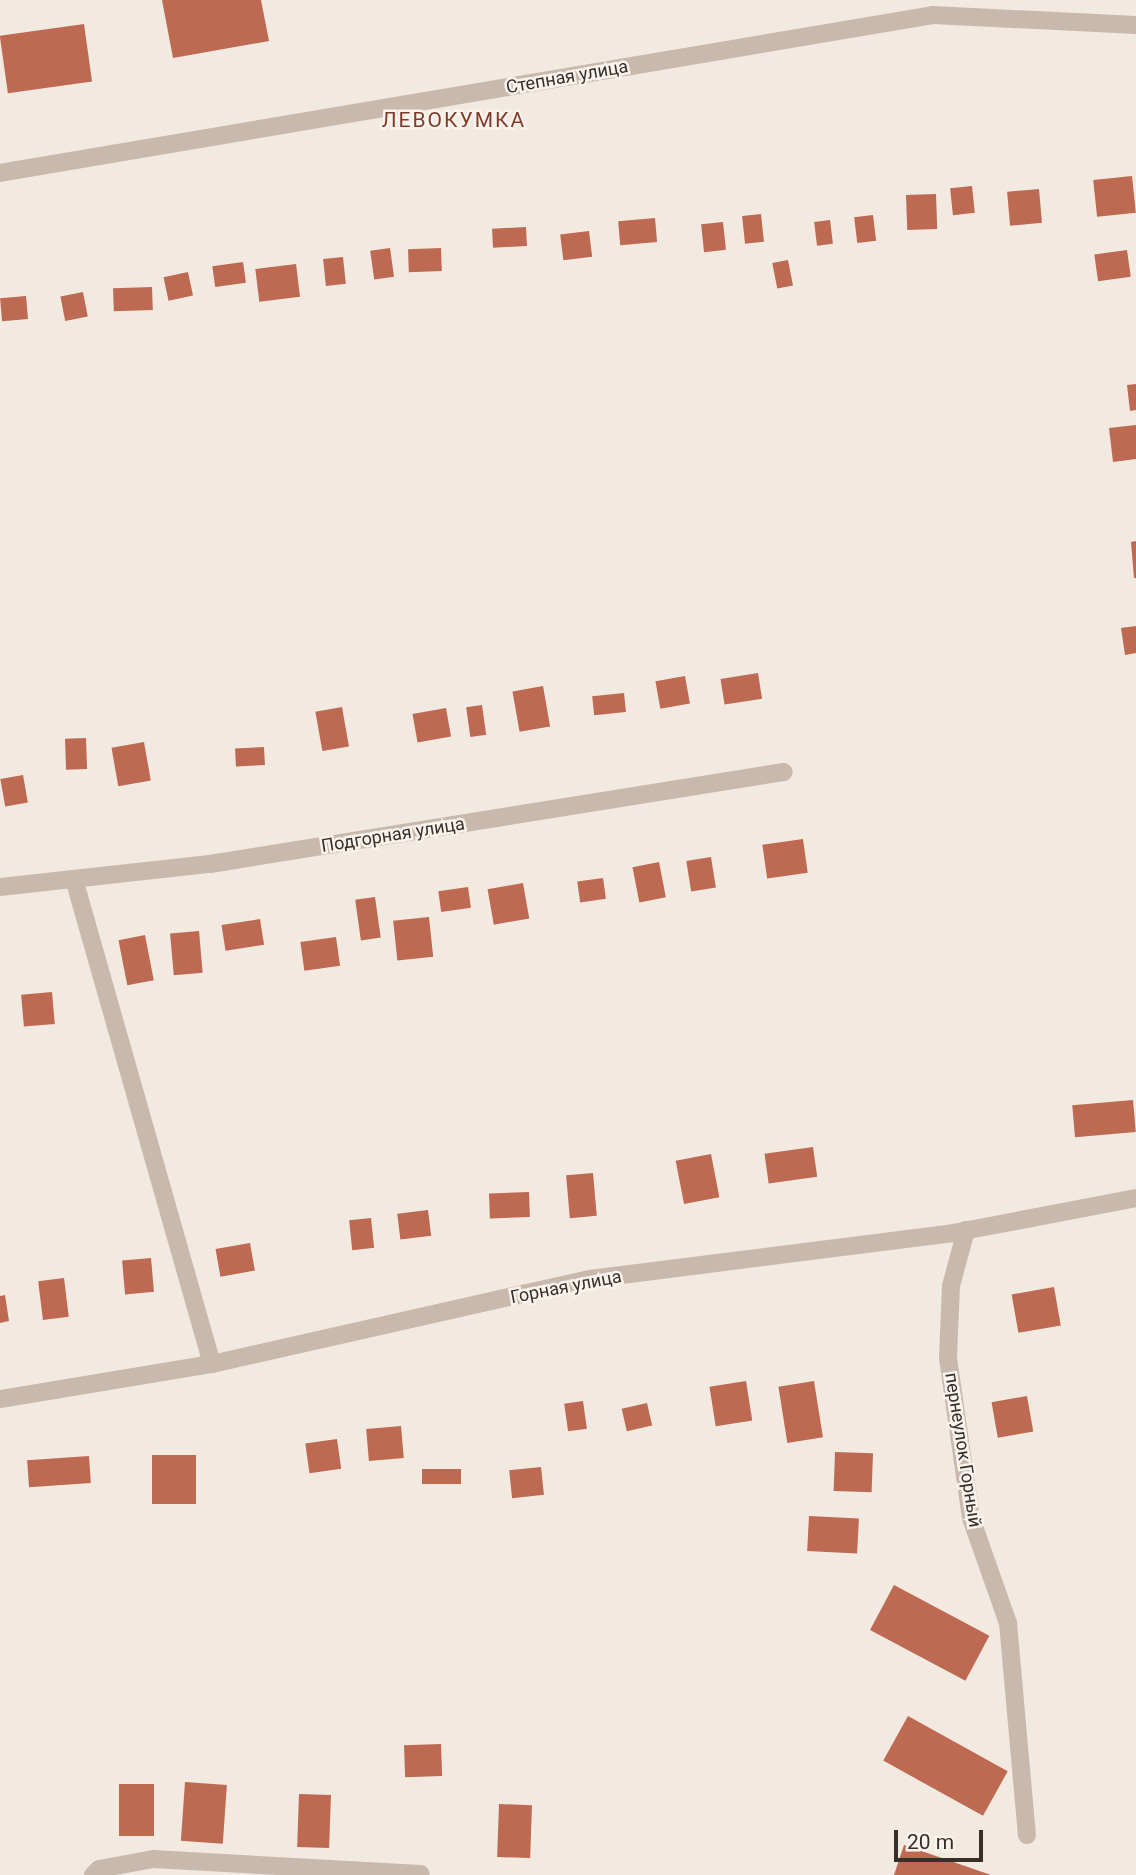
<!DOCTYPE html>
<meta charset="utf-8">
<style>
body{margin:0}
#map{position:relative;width:1136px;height:1875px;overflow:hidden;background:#f2e9e0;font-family:Roboto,sans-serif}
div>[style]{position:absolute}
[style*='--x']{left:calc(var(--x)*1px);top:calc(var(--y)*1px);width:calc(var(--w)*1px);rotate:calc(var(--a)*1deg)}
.building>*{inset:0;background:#be6952;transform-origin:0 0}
.minor>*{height:18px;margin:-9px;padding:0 9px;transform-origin:9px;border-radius:9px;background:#c9b9ad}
span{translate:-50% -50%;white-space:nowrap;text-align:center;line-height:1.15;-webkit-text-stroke:5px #f9f3ed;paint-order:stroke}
.street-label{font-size:18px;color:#382f2b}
.quarter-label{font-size:21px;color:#823b29;letter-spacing:2px}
.scale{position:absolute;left:894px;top:1830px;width:89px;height:32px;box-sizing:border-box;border:4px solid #382f2b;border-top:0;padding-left:9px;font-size:21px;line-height:24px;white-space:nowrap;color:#382f2b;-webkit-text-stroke:5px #f9f3ed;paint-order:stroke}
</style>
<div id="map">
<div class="building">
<i style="clip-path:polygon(162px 0,261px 0,269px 41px,173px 58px)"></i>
<i style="left:84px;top:24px;width:58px;height:85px;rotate:82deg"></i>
<i style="left:1132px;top:176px;width:37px;height:39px;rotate:84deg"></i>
<i style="left:972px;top:186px;width:27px;height:22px;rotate:84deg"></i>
<i style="left:1039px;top:189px;width:34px;height:32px;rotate:85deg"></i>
<i style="left:936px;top:194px;width:35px;height:30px;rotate:88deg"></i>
<i style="left:761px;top:214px;width:28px;height:19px;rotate:84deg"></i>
<i style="left:873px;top:215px;width:26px;height:19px;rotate:83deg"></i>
<i style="left:655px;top:218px;width:24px;height:37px;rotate:85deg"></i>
<i style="left:830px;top:220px;width:24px;height:16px;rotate:83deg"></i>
<i style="left:723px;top:222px;width:28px;height:22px;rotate:84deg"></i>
<i style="left:526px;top:227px;width:19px;height:34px;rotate:87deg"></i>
<i style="left:589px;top:231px;width:26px;height:29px;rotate:83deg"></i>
<i style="left:390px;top:248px;width:29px;height:20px;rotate:82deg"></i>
<i style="left:441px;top:248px;width:23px;height:33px;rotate:88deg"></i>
<i style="left:1127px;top:250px;width:27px;height:33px;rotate:82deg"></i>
<i style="left:343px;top:257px;width:27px;height:20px;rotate:84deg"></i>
<i style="left:788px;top:260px;width:26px;height:16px;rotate:79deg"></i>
<i style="left:243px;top:262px;width:21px;height:31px;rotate:82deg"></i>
<i style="left:296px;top:264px;width:33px;height:41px;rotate:83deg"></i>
<i style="left:188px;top:272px;width:24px;height:25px;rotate:78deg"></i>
<i style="left:152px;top:287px;width:23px;height:39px;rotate:88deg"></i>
<i style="left:83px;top:292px;width:25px;height:23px;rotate:79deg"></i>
<i style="left:26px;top:296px;width:23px;height:26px;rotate:85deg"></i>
<i style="clip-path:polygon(1136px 384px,1136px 410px,1130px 411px,1127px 385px)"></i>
<i style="clip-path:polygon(1136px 425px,1136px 459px,1113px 462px,1109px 428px)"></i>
<i style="clip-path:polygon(1136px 541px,1136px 578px,1134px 578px,1131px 542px)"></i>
<i style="clip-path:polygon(1136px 626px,1136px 653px,1125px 655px,1121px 628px)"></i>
<i style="left:758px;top:673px;width:26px;height:38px;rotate:81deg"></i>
<i style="left:685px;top:676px;width:28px;height:30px;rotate:80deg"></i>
<i style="left:543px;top:686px;width:41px;height:31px;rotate:80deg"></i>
<i style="left:624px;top:693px;width:19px;height:32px;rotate:84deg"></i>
<i style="left:482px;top:705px;width:30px;height:16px;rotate:82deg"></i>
<i style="left:342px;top:707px;width:40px;height:27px;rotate:80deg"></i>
<i style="left:446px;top:708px;width:29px;height:34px;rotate:80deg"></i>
<i style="left:86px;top:738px;width:31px;height:21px;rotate:88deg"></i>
<i style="left:144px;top:742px;width:39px;height:33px;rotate:80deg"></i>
<i style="left:264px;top:747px;width:18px;height:29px;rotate:87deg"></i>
<i style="left:23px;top:775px;width:28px;height:23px;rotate:80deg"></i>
<i style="left:803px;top:839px;width:34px;height:41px;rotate:82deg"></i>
<i style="left:711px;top:857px;width:31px;height:25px;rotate:81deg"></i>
<i style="left:659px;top:862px;width:36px;height:27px;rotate:79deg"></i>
<i style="left:603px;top:878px;width:21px;height:26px;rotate:82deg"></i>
<i style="left:523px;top:883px;width:36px;height:36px;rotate:80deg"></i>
<i style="left:468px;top:887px;width:21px;height:30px;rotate:82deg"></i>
<i style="left:375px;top:897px;width:41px;height:20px;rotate:82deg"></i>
<i style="left:429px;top:917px;width:40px;height:36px;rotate:84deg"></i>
<i style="left:260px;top:919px;width:26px;height:39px;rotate:81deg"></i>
<i style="left:199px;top:931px;width:42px;height:29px;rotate:85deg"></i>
<i style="left:145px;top:935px;width:46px;height:27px;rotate:79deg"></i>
<i style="left:336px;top:937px;width:29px;height:36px;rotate:82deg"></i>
<i style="left:52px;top:992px;width:32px;height:31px;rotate:85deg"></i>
<i style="left:1133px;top:1100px;width:32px;height:61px;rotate:85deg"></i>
<i style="left:813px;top:1147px;width:30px;height:49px;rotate:82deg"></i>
<i style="left:711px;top:1154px;width:44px;height:36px;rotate:79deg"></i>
<i style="left:593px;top:1173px;width:43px;height:27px;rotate:85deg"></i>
<i style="left:529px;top:1192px;width:25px;height:40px;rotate:88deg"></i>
<i style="left:428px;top:1210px;width:26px;height:31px;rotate:83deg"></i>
<i style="left:371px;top:1218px;width:30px;height:22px;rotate:84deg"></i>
<i style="left:250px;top:1243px;width:28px;height:35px;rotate:80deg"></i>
<i style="left:151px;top:1258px;width:34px;height:29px;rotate:85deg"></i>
<i style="left:64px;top:1278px;width:39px;height:26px;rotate:83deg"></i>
<i style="left:1054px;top:1287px;width:39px;height:43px;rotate:80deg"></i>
<i style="clip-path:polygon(5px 1295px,9px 1321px,0 1323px,0 1296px)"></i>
<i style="left:746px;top:1381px;width:40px;height:37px;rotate:81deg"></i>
<i style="left:814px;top:1381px;width:57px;height:36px;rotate:81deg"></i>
<i style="left:1027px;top:1396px;width:36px;height:36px;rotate:80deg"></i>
<i style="left:583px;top:1401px;width:28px;height:19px;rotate:82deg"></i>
<i style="left:647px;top:1403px;width:23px;height:26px;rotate:77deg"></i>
<i style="left:401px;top:1426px;width:32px;height:35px;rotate:85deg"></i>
<i style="left:337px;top:1439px;width:30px;height:32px;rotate:82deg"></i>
<i style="left:835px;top:1452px;width:38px;height:39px;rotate:2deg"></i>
<i style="left:152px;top:1455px;width:44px;height:49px"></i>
<i style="left:89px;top:1456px;width:27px;height:62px;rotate:86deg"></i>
<i style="left:541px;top:1467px;width:28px;height:32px;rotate:84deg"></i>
<i style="left:422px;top:1469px;width:39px;height:15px"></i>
<i style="left:809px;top:1516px;width:50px;height:35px;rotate:3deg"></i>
<i style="left:894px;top:1585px;width:108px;height:51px;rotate:28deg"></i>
<i style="left:908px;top:1716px;width:114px;height:51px;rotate:29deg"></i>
<i style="left:441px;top:1744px;width:32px;height:37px;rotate:88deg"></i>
<i style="left:185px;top:1782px;width:42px;height:59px;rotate:4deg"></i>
<i style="left:119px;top:1784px;width:35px;height:52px"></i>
<i style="left:299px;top:1794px;width:32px;height:53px;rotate:2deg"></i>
<i style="left:499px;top:1804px;width:33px;height:53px;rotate:2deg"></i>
<i style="clip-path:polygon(904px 1845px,991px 1875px,894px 1875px)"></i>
</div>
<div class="minor">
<i style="--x:0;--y:173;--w:946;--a:-9.61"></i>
<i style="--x:933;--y:15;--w:203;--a:2.8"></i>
<i style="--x:74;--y:879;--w:504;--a:74.12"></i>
<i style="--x:0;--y:887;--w:211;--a:-6.3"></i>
<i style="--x:210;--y:864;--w:581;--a:-9.11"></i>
<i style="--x:966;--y:1230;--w:58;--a:105"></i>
<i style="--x:951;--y:1286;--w:72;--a:92.4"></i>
<i style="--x:948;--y:1358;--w:162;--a:81.8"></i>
<i style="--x:971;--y:1518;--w:111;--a:70.6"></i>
<i style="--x:1008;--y:1623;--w:213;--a:84.9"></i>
<i style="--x:0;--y:1399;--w:215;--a:-9.4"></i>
<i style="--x:212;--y:1364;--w:387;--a:-12.7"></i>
<i style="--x:590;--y:1279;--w:366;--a:-7.2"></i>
<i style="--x:953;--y:1233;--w:186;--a:-10.8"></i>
<i style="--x:93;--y:1875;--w:8;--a:-45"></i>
<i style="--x:99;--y:1869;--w:55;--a:-10.5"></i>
<i style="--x:153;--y:1859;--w:268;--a:3.2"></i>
</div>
<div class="street-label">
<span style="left:567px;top:77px;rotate:-10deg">Степная улица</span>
<span style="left:393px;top:835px;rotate:-9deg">Подгорная улица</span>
<span style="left:566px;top:1287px;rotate:-11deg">Горная улица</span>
<span style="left:963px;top:1450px;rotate:81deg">пернеулок Горный</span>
</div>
<div class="quarter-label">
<span style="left:454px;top:120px">ЛЕВОКУМКА</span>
</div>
<div class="scale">20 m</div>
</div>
